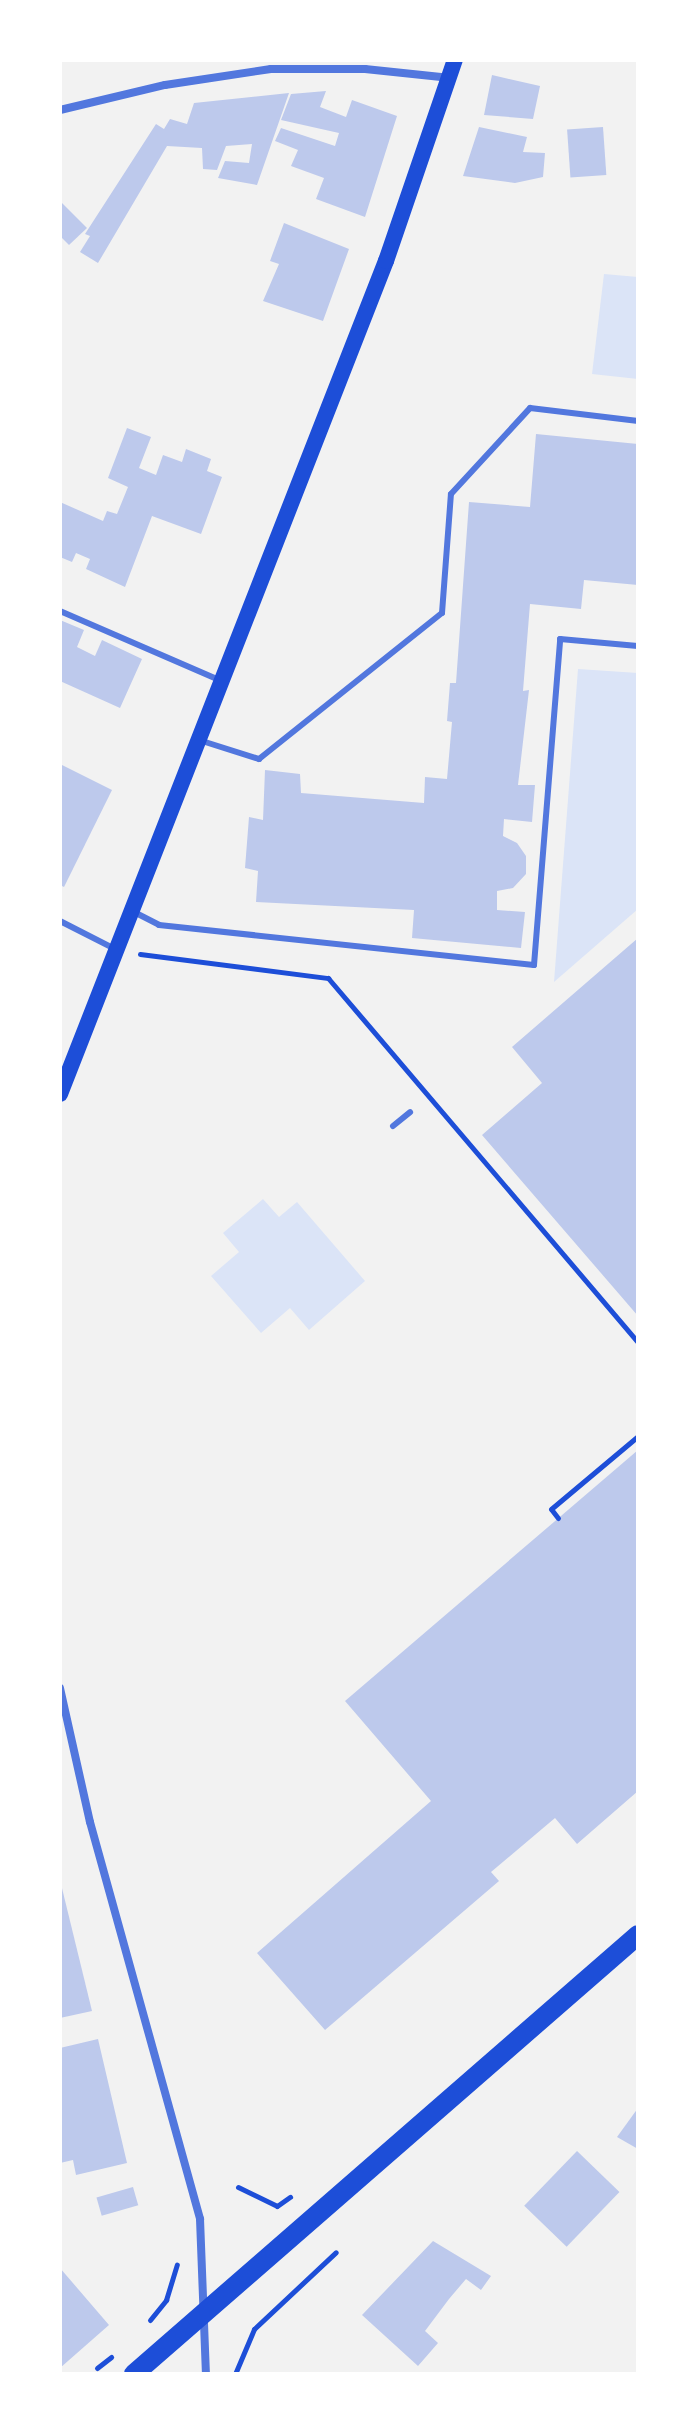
<!DOCTYPE html>
<style>
body{margin:0}
#map{position:relative;width:698px;height:2434px;overflow:hidden;background:#f2f2f2;font-family:Roboto,sans-serif}
div>[style]{position:absolute}
[style*='--x']{left:calc(var(--x)*1px);top:calc(var(--y)*1px);width:calc(var(--w)*1px);rotate:calc(var(--a)*1deg)}
.green>*{inset:0;background:#dbe4f7}
.building>*{inset:0;background:#bdc9ec;transform-origin:0 0}
.path>*{height:5px;margin:-2.5px;padding:0 2.5px;transform-origin:2.5px;border-radius:2.5px;background:#1d4ed8}
.service>*{height:6px;margin:-3px;padding:0 3px;transform-origin:3px;border-radius:3px;background:#5277de}
.minor>*{height:8px;margin:-4px;padding:0 4px;transform-origin:4px;border-radius:4px;background:#5277de}
.secondary>*{height:16px;margin:-8px;padding:0 8px;transform-origin:8px;border-radius:8px;background:#1d4ed8}
.primary>*{height:20px;margin:-10px;padding:0 10px;transform-origin:10px;border-radius:10px;background:#1d4ed8}
span{translate:-50% -50%;white-space:nowrap;text-align:center;line-height:1.15;-webkit-text-stroke:7px #fff;paint-order:stroke}
.frame{position:absolute;inset:0;border:62px solid #fff;pointer-events:none}
</style>
<div id="map">
<div class="green">
<i style="clip-path:polygon(604px 274px,638px 277px,638px 379px,592px 374px)"></i>
<i style="clip-path:polygon(578px 669px,638px 673px,638px 909px,554px 982px)"></i>
<i style="clip-path:polygon(263px 1199px,279px 1217px,297px 1202px,365px 1281px,309px 1330px,290px 1308px,261px 1333px,211px 1276px,239px 1252px,223px 1233px)"></i>
</div>
<div class="building">
<i style="clip-path:polygon(492px 75px,540px 86px,533px 119px,484px 115px)"></i>
<i style="clip-path:polygon(326px 91px,320px 107px,346px 117px,352px 100px,397px 116px,365px 217px,316px 199px,324px 178px,291px 166px,298px 150px,275px 141px,281px 128px,335px 146px,339px 133px,281px 120px,291px 94px)"></i>
<i style="clip-path:polygon(289px 93px,257px 185px,218px 178px,225px 161px,249px 163px,252px 144px,226px 146px,217px 170px,203px 169px,202px 148px,167px 146px,98px 263px,80px 252px,90px 236px,85px 234px,156px 124px,164px 129px,170px 119px,187px 124px,194px 103px)"></i>
<i style="clip-path:polygon(479px 127px,527px 137px,523px 152px,545px 153px,543px 177px,515px 183px,463px 176px)"></i>
<i style="left:603px;top:127px;width:48px;height:36px;rotate:86deg"></i>
<i style="clip-path:polygon(60px 201px,87px 228px,69px 245px,60px 236px)"></i>
<i style="clip-path:polygon(284px 223px,349px 249px,323px 321px,263px 301px,279px 264px,270px 261px)"></i>
<i style="clip-path:polygon(127px 428px,151px 437px,139px 468px,156px 475px,163px 455px,182px 462px,186px 449px,211px 459px,207px 471px,222px 477px,201px 534px,152px 516px,125px 587px,86px 569px,90px 559px,76px 553px,72px 562px,60px 557px,60px 502px,103px 521px,107px 511px,117px 514px,128px 487px,108px 478px)"></i>
<i style="clip-path:polygon(536px 434px,638px 444px,638px 585px,584px 580px,581px 609px,530px 604px,523px 691px,529px 690px,518px 785px,535px 785px,532px 822px,504px 819px,503px 836px,517px 843px,526px 856px,526px 874px,513px 888px,497px 891px,497px 910px,525px 912px,521px 948px,412px 938px,414px 910px,256px 902px,258px 871px,245px 868px,249px 817px,263px 820px,265px 770px,300px 774px,301px 793px,424px 803px,425px 777px,447px 779px,452px 722px,447px 721px,450px 683px,456px 683px,469px 502px,530px 507px)"></i>
<i style="clip-path:polygon(60px 620px,84px 630px,77px 647px,95px 656px,102px 640px,142px 659px,120px 708px,60px 681px)"></i>
<i style="clip-path:polygon(60px 764px,112px 790px,64px 887px,60px 885px)"></i>
<i style="clip-path:polygon(638px 938px,638px 1316px,482px 1135px,542px 1083px,512px 1047px)"></i>
<i style="clip-path:polygon(638px 1450px,638px 1791px,577px 1844px,555px 1818px,491px 1872px,499px 1881px,325px 2030px,257px 1953px,431px 1801px,345px 1701px)"></i>
<i style="clip-path:polygon(60px 1880px,92px 2011px,60px 2018px)"></i>
<i style="clip-path:polygon(98px 2039px,127px 2163px,76px 2175px,73px 2160px,60px 2163px,60px 2048px)"></i>
<i style="clip-path:polygon(638px 2108px,638px 2149px,617px 2137px)"></i>
<i style="left:577px;top:2151px;width:59px;height:76px;rotate:44deg"></i>
<i style="left:133px;top:2187px;width:19px;height:38px;rotate:74deg"></i>
<i style="clip-path:polygon(433px 2241px,491px 2276px,481px 2290px,466px 2279px,449px 2299px,425px 2331px,438px 2343px,418px 2366px,362px 2315px)"></i>
<i style="clip-path:polygon(60px 2268px,109px 2325px,60px 2368px,61px 2302px)"></i>
</div>
<div class="path">
<i style="--x:140;--y:954;--w:190;--a:7.3"></i>
<i style="--x:328;--y:978;--w:478;--a:49.6"></i>
<i style="--x:558;--y:1518;--w:11;--a:-128"></i>
<i style="--x:551;--y:1509;--w:114;--a:-40"></i>
<i style="--x:238;--y:2187;--w:43;--a:26"></i>
<i style="--x:277;--y:2206;--w:16;--a:-35"></i>
<i style="--x:150;--y:2320;--w:26;--a:-51"></i>
<i style="--x:166;--y:2300;--w:37;--a:-73"></i>
<i style="--x:97;--y:2368;--w:18;--a:-38"></i>
<i style="--x:235;--y:2374;--w:49;--a:-67.1"></i>
<i style="--x:254;--y:2329;--w:112;--a:-43.2"></i>
</div>
<div class="service">
<i style="--x:60;--y:611;--w:176;--a:23.4"></i>
<i style="--x:202;--y:741;--w:60;--a:17.5"></i>
<i style="--x:259;--y:759;--w:234;--a:-38.6"></i>
<i style="--x:442;--y:613;--w:119;--a:-85.7"></i>
<i style="--x:451;--y:494;--w:117;--a:-47.4"></i>
<i style="--x:530;--y:408;--w:109;--a:6.9"></i>
<i style="--x:134;--y:912;--w:28;--a:27"></i>
<i style="--x:159;--y:925;--w:377;--a:6.1"></i>
<i style="--x:534;--y:965;--w:327;--a:-85.4"></i>
<i style="--x:560;--y:639;--w:78;--a:5.1"></i>
<i style="--x:60;--y:921;--w:62;--a:27"></i>
<i style="--x:393;--y:1126;--w:22;--a:-39"></i>
</div>
<div class="minor">
<i style="--x:60;--y:110;--w:108;--a:-13.4"></i>
<i style="--x:165;--y:85;--w:107;--a:-8.6"></i>
<i style="--x:271;--y:69;--w:94;--a:0"></i>
<i style="--x:365;--y:69;--w:86;--a:6"></i>
<i style="--x:60;--y:1688;--w:137;--a:77.4"></i>
<i style="--x:90;--y:1822;--w:412;--a:74.5"></i>
<i style="--x:200;--y:2219;--w:155;--a:87.8"></i>
</div>
<div class="secondary">
<i style="--x:60;--y:1094;--w:895;--a:-68.63"></i>
<i style="--x:386;--y:261;--w:213;--a:-71.1"></i>
</div>
<div class="primary">
<i style="--x:134;--y:2374;--w:668;--a:-41.06"></i>
</div>
<div class="frame"></div>
</div>
